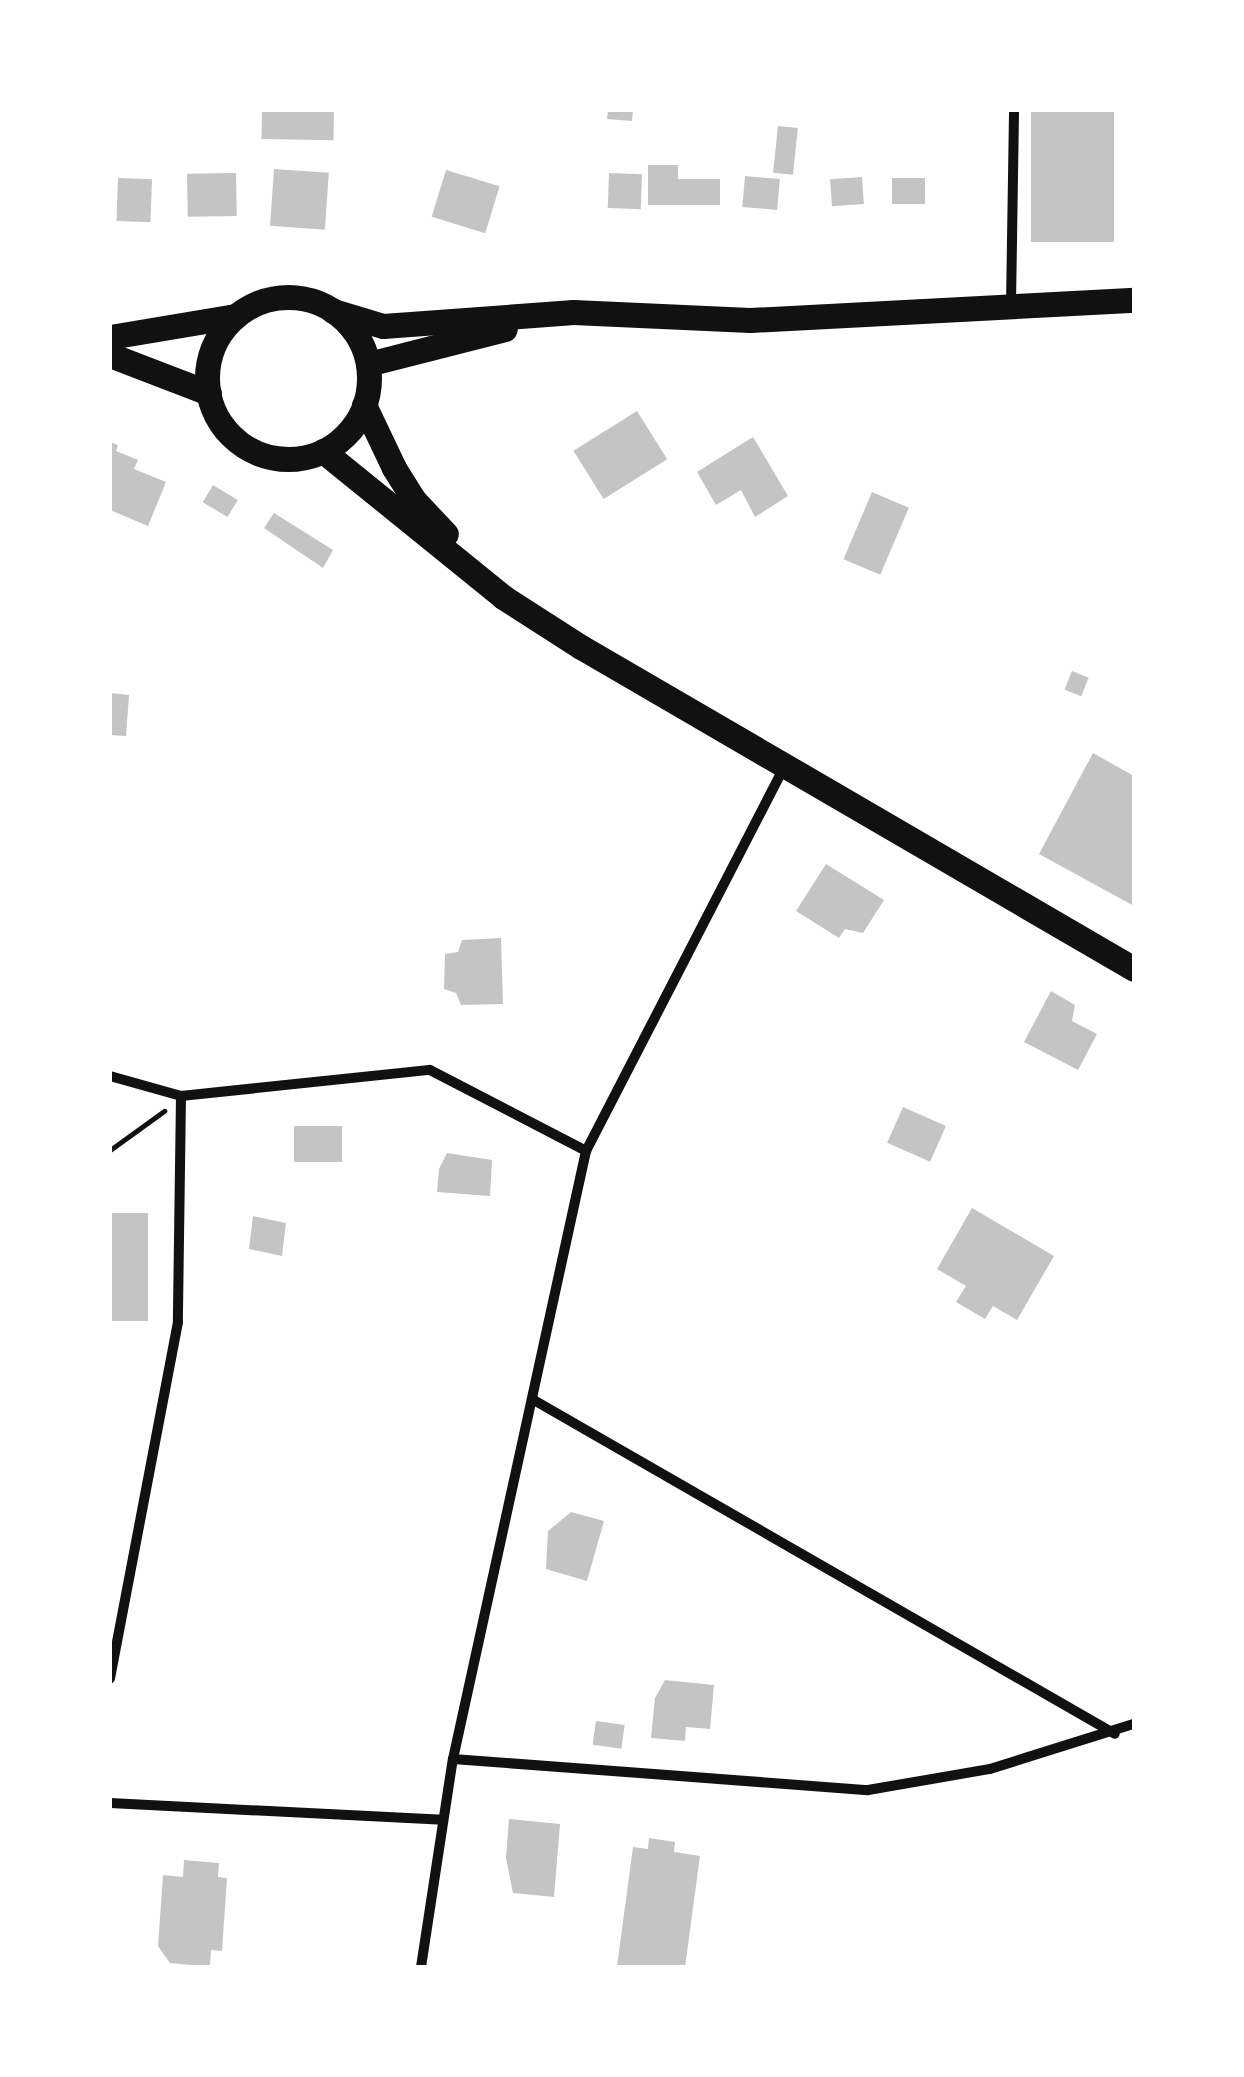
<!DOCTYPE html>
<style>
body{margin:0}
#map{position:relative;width:1244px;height:2077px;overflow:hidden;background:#fff;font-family:Commissioner,sans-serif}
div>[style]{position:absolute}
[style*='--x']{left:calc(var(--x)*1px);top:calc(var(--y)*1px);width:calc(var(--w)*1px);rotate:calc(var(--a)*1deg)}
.building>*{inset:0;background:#c4c4c4;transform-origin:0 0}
.path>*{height:5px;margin:-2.5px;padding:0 2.5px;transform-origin:2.5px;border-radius:2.5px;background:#111}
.minor>*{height:10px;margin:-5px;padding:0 5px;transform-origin:5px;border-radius:5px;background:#111}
.primary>*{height:25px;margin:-12.5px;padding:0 12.5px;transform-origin:12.5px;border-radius:12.5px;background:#111}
.primary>.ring{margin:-12.5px;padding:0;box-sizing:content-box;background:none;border:25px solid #111;border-radius:50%}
span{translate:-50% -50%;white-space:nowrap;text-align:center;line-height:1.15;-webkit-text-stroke:8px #fff;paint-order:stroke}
.frame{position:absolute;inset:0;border:112px solid #fff;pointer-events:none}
</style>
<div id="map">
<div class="building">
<i style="left:262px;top:110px;width:72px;height:29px;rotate:1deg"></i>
<i style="clip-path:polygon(608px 110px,633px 110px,632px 121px,607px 119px)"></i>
<i style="left:1031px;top:110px;width:83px;height:132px"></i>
<i style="left:778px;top:126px;width:20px;height:47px;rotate:6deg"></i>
<i style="clip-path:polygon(648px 165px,678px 165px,678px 179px,720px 179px,720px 205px,648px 205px)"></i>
<i style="left:274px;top:169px;width:55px;height:57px;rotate:4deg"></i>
<i style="left:446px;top:170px;width:56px;height:49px;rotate:17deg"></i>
<i style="left:236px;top:173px;width:43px;height:49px;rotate:89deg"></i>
<i style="left:609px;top:173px;width:33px;height:35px;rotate:2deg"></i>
<i style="left:745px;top:176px;width:35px;height:31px;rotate:5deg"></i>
<i style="left:862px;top:177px;width:27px;height:32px;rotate:86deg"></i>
<i style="left:118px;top:178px;width:34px;height:43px;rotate:2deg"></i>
<i style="left:892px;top:178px;width:33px;height:26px"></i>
<i style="left:637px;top:411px;width:57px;height:75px;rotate:58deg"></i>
<i style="clip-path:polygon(753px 437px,788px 496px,755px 517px,741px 490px,716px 505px,697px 472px)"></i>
<i style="clip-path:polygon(110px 442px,118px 445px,116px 451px,138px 460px,134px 469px,166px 482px,148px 526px,110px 510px)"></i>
<i style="left:213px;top:485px;width:29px;height:20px;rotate:31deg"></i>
<i style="left:872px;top:492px;width:40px;height:73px;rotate:23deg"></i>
<i style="clip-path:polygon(274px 513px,333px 550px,323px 568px,264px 528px)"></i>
<i style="left:1072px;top:671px;width:18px;height:20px;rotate:22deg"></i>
<i style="clip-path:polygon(110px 693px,129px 695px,126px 736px,110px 735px)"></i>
<i style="clip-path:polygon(1093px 753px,1134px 776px,1134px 906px,1039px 854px)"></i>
<i style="clip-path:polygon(826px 864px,884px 900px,863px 933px,845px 929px,839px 938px,796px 911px)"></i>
<i style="clip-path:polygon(501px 938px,503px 1004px,461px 1005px,456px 993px,444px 989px,445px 954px,458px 952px,462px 940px)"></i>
<i style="clip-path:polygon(1051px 991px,1075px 1005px,1072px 1021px,1097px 1034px,1078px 1070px,1024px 1042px)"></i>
<i style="left:903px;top:1107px;width:47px;height:39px;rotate:24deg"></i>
<i style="left:294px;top:1126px;width:48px;height:36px"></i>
<i style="clip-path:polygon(447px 1153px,492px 1160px,490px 1196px,437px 1192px,439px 1169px)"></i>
<i style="clip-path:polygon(972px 1208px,1054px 1256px,1017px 1320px,993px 1306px,985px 1319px,956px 1302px,966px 1286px,937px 1269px)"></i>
<i style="left:110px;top:1213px;width:38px;height:108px"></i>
<i style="clip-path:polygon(253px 1216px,286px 1223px,282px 1256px,249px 1249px)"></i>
<i style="clip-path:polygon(571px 1512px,604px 1521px,587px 1581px,546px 1569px,548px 1531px)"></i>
<i style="clip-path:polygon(665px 1680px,714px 1685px,710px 1729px,686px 1727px,685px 1741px,651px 1738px,655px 1698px)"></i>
<i style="left:596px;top:1721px;width:29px;height:24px;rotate:8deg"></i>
<i style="clip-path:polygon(509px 1819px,560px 1824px,554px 1897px,513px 1893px,506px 1858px)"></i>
<i style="clip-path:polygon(649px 1838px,675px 1842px,674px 1852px,700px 1856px,685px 1967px,617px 1966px,633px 1847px,648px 1849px)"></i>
<i style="clip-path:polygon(184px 1860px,219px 1863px,218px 1877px,227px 1878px,222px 1951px,211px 1950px,210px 1967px,170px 1963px,158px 1946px,163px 1875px,183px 1877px)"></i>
</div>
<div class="path">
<i style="--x:110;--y:1150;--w:67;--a:-35.8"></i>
</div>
<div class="minor">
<i style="--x:1011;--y:304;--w:194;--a:-89.1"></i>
<i style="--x:110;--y:1076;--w:74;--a:15.7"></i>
<i style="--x:181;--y:1096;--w:226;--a:90.8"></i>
<i style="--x:178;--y:1322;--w:363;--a:100.8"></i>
<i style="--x:181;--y:1096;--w:250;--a:-6"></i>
<i style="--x:430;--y:1070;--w:176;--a:27.4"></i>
<i style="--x:532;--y:1399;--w:672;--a:29.88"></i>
<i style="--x:453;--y:1759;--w:416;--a:4.3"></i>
<i style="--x:868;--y:1790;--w:124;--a:-9.8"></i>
<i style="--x:990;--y:1769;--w:151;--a:-17.4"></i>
<i style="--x:110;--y:1803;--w:333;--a:2.9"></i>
<i style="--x:421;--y:1967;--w:210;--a:-81.3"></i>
<i style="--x:453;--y:1759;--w:622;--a:-77.66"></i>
<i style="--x:586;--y:1151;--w:433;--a:-62.7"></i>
</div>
<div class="primary">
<i class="ring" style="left:207px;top:297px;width:137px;height:137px"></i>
<i style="--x:333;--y:311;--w:52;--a:16.7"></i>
<i style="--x:383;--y:326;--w:191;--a:-4.2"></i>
<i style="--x:573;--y:312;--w:177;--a:2.6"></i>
<i style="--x:750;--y:320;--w:385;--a:-3"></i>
<i style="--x:110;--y:337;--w:127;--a:-9.5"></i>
<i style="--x:110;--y:355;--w:106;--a:21"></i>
<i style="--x:368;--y:364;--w:141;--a:-14.3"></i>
<i style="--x:364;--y:405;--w:70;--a:64.5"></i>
<i style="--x:394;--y:468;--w:39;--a:58"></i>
<i style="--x:415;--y:501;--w:45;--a:46.8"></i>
<i style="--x:323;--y:451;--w:232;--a:39"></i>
<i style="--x:503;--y:597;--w:93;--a:32.7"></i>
<i style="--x:581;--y:647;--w:640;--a:30.21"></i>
</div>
<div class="frame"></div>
</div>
